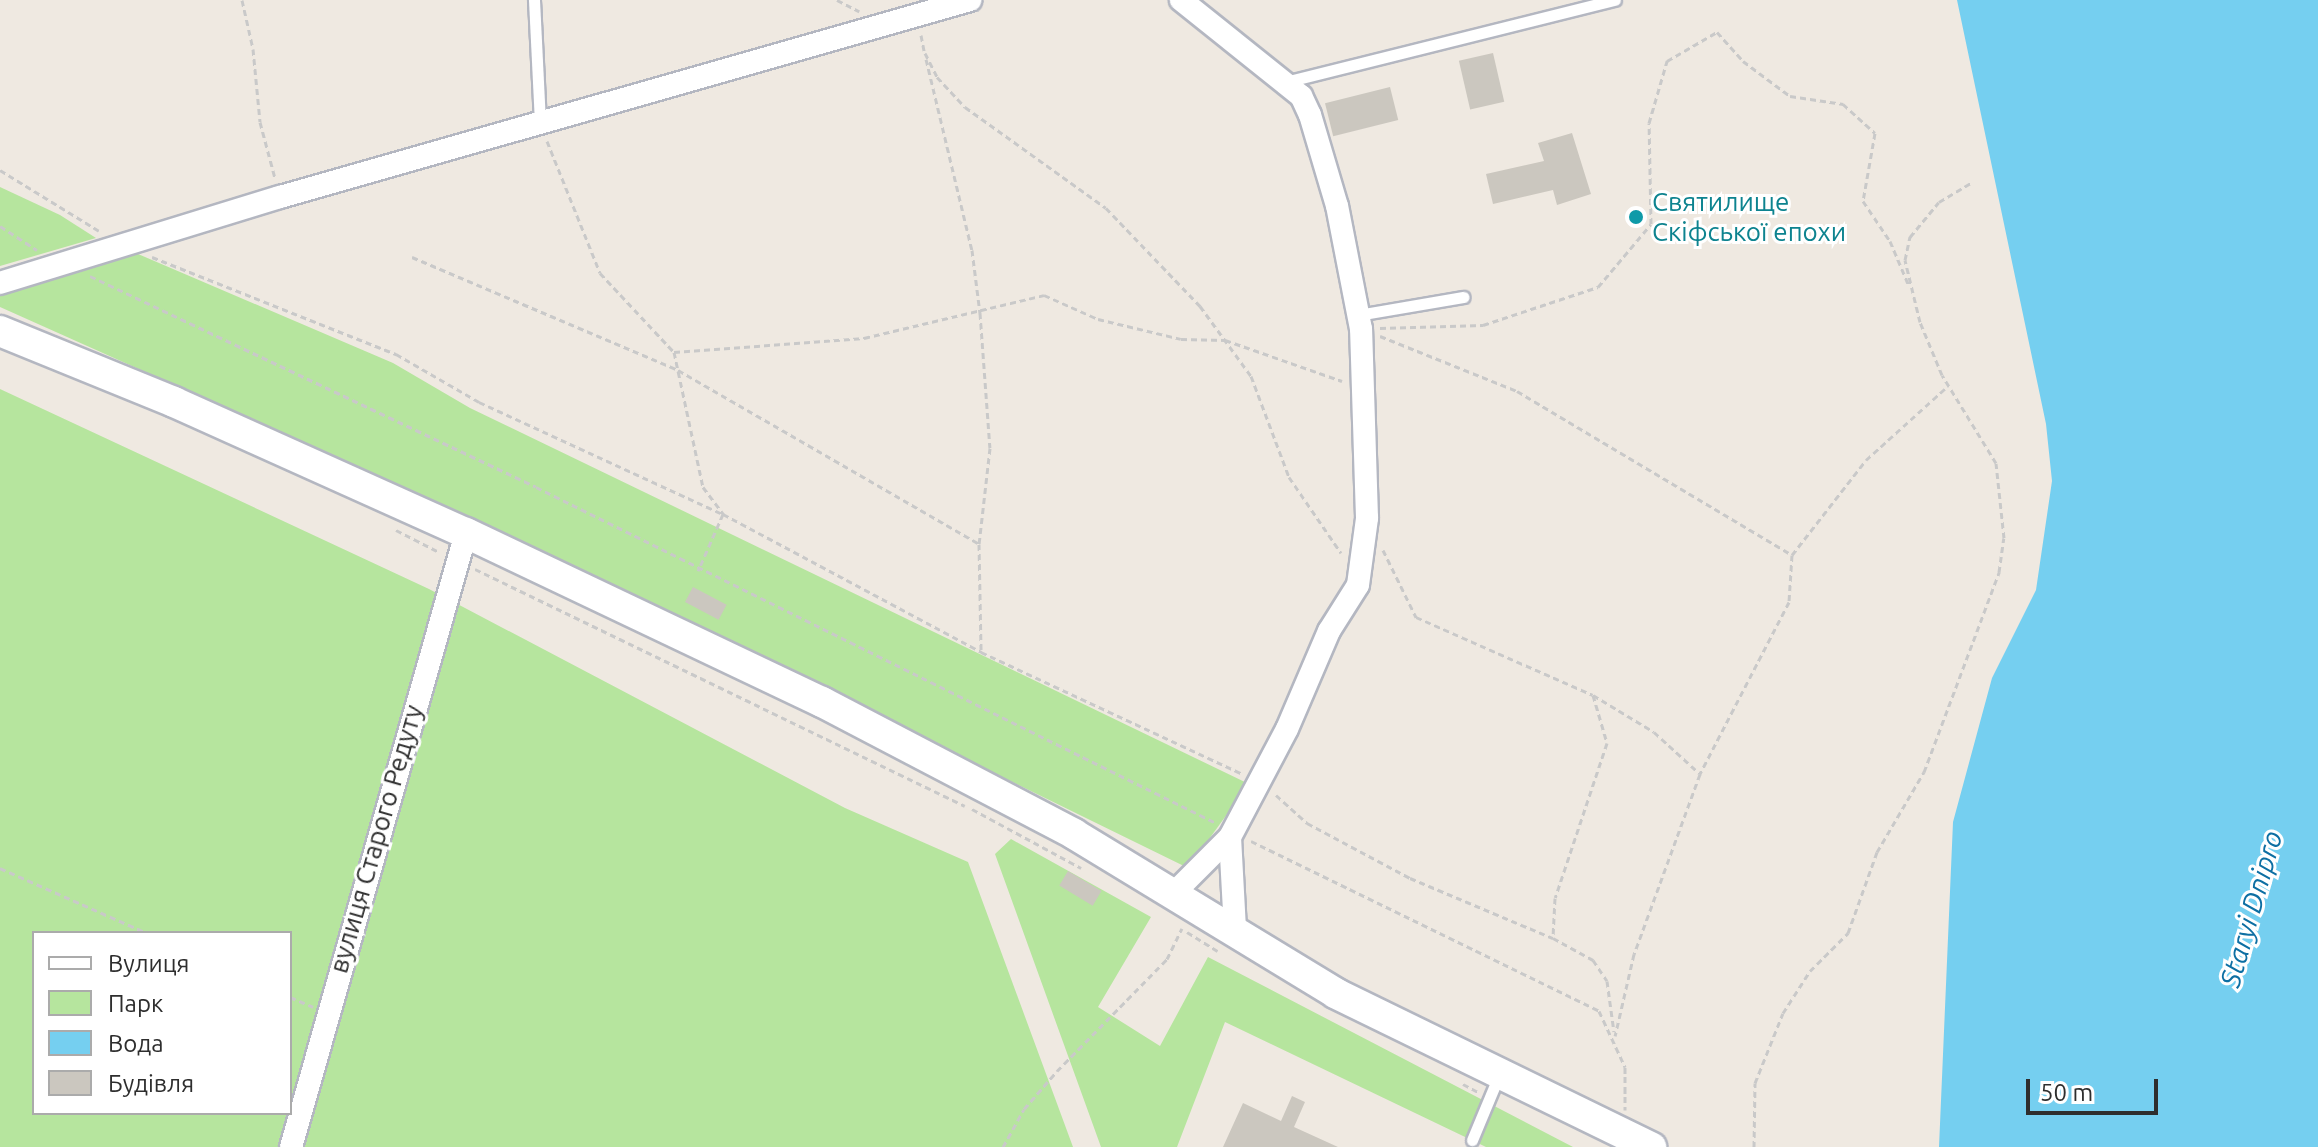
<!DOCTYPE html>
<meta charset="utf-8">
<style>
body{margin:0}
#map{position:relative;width:2318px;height:1147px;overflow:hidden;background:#efe9e1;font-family:Ubuntu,sans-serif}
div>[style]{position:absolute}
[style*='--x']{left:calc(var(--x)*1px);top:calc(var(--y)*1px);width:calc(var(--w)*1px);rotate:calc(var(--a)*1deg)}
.green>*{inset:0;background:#b6e59e}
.water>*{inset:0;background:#75cff0}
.building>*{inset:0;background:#cbc7bf;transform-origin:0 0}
.path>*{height:3px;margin-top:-1.5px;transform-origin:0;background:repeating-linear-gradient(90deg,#c9c9c9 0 6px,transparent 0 10px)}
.roads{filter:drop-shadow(2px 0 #b4b7c1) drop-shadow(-2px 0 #b4b7c1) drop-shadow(0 2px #b4b7c1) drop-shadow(0 -2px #b4b7c1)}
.service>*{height:11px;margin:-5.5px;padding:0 5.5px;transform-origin:5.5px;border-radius:5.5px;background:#fff}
.minor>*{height:22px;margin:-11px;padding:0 11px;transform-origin:11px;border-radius:11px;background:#fff}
.secondary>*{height:30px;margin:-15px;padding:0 15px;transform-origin:15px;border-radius:15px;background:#fff}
.dots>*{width:22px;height:22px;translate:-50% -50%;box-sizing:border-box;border:4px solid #fff;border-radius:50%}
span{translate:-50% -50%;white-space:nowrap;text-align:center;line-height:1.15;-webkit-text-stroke:6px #fff;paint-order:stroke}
.culture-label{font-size:26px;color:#0d838f}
.left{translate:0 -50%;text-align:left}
.street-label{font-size:26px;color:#2e2e2e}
.water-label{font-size:28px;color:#0d6fa3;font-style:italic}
.legend{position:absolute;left:32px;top:931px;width:260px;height:184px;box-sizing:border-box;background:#fff;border:2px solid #ababab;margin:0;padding:10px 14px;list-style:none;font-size:24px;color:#2e2e2e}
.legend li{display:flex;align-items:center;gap:16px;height:40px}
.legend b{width:40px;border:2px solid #ababab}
.scale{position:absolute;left:2026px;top:1079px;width:132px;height:36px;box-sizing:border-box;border:4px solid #2e2e2e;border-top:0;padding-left:10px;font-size:24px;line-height:28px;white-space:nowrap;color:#2e2e2e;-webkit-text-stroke:6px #fff;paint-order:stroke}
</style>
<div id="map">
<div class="green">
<i style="clip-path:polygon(0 187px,60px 215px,96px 238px,0 266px)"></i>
<i style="clip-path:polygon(124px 248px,393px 363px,470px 408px,1249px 784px,1188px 868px,483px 523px,0 307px,0 290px)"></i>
<i style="clip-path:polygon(evenodd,0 389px,429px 589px,845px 808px,968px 862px,1073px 1147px,0 1147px,0 389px,34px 933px,290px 933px,290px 1113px,34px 1113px,34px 933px)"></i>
<i style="clip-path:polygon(1011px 839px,1151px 917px,1098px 1007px,1160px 1046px,1208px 957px,1573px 1147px,1486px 1147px,1225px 1022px,1177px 1147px,1101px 1147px,995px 854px)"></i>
</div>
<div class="water">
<i style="clip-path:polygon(1957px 0,2318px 0,2318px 1147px,1939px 1147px,1953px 822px,1992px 678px,2036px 590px,2052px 481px,2046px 424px)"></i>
</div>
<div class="building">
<i style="left:1493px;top:53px;width:50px;height:35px;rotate:77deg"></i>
<i style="left:1390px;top:87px;width:34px;height:67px;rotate:76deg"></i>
<i style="clip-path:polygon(1572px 133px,1591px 194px,1557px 205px,1553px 190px,1493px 204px,1486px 174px,1544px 161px,1538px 143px)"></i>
<i style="left:693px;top:587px;width:38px;height:17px;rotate:28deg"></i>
<i style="left:1068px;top:871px;width:39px;height:17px;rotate:31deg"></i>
<i style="clip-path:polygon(1292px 1096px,1305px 1102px,1294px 1127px,1338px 1147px,1223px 1147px,1243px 1103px,1281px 1121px)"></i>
</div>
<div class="path">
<i style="--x:242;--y:0;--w:50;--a:77.3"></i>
<i style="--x:253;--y:49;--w:73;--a:84.5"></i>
<i style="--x:260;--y:122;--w:58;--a:75"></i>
<i style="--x:837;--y:0;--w:25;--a:27"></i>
<i style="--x:921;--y:35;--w:16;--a:79"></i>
<i style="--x:925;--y:53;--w:27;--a:63"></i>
<i style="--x:937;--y:77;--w:41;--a:47"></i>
<i style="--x:965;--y:107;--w:173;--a:35.6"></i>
<i style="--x:1106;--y:208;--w:136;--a:46.2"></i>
<i style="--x:1200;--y:306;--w:87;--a:53.9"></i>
<i style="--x:1251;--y:376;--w:108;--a:69.4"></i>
<i style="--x:1289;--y:477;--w:92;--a:55.6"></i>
<i style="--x:926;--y:59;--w:196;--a:76.5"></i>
<i style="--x:972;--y:250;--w:64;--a:82.8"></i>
<i style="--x:980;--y:313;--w:135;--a:85.8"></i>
<i style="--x:990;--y:448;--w:97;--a:96.5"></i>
<i style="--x:979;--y:544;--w:108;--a:88.9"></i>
<i style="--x:547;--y:141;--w:142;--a:68.1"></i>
<i style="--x:600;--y:273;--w:108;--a:46.9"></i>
<i style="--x:674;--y:352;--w:138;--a:77.9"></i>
<i style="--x:703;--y:487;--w:34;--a:53"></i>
<i style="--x:723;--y:514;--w:62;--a:113.7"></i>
<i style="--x:0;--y:170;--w:116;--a:31.6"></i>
<i style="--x:0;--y:226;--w:44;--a:33"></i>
<i style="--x:152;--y:257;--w:263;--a:21.7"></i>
<i style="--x:396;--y:354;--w:96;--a:30"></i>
<i style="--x:479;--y:402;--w:268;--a:24.7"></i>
<i style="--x:723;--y:514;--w:293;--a:28.1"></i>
<i style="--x:981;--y:652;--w:289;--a:25"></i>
<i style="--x:412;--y:257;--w:289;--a:23"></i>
<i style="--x:678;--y:370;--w:348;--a:30"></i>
<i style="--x:90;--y:276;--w:493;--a:25.3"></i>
<i style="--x:536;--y:487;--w:758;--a:26.29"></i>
<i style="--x:1380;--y:328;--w:103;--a:-1.7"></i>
<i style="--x:1483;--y:325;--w:121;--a:-18.3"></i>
<i style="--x:1598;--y:287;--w:82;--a:-49.9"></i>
<i style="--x:1651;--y:224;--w:101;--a:-91.1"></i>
<i style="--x:1649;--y:123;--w:65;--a:-73.8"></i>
<i style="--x:1667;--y:61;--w:58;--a:-30.1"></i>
<i style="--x:1717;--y:32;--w:39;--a:48"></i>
<i style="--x:1743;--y:61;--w:59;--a:36.7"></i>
<i style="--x:1790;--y:96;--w:54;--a:8.6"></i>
<i style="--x:1843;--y:104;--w:43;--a:42.2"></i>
<i style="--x:1875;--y:133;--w:69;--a:100"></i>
<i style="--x:1863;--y:201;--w:48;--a:56"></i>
<i style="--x:1890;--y:241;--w:49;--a:67.1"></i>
<i style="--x:1380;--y:336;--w:148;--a:21.9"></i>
<i style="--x:1517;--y:391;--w:320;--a:30.8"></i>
<i style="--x:1792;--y:555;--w:47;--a:93.7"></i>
<i style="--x:1789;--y:602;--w:194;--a:117.4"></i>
<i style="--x:1700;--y:774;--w:192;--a:110.1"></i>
<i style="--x:1634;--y:954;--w:84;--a:103"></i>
<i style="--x:674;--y:352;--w:191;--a:-4.2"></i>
<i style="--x:864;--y:338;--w:185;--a:-13.4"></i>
<i style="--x:1044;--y:295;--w:59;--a:24"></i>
<i style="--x:1098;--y:319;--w:85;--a:13.5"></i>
<i style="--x:1181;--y:339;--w:44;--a:1.3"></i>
<i style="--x:1225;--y:340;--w:124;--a:19.3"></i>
<i style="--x:396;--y:530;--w:48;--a:27.1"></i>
<i style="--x:1383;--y:550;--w:75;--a:63.8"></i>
<i style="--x:1416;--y:617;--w:193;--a:23.8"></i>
<i style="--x:1593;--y:695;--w:50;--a:73.7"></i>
<i style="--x:1607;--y:743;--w:163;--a:108.5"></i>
<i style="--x:1555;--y:898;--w:40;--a:92.9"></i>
<i style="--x:1553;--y:938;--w:46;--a:28.8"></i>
<i style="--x:1593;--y:960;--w:25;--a:56"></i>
<i style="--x:1607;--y:981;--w:51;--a:82.2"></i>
<i style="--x:1792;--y:555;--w:120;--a:-52.1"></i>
<i style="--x:1866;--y:460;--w:110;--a:-42.1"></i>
<i style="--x:475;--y:569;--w:544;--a:25.81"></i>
<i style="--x:1593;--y:695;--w:71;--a:31.2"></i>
<i style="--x:1654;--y:732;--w:61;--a:42.3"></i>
<i style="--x:1276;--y:795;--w:42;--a:42.1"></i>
<i style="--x:1307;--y:823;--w:117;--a:28.1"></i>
<i style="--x:1410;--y:878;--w:155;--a:22.8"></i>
<i style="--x:972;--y:809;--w:124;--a:28.4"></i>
<i style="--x:1251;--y:841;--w:387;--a:26"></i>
<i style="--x:1599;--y:1011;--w:62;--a:65.1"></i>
<i style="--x:1625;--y:1067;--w:43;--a:90"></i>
<i style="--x:0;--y:868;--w:161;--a:23.9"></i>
<i style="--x:1187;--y:932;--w:36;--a:32"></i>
<i style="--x:290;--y:997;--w:25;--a:23"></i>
<i style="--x:1463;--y:1084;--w:17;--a:28"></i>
<i style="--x:1003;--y:1147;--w:43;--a:-61.1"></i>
<i style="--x:1024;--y:1109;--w:50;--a:-49"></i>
<i style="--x:1057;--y:1071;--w:157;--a:-45.5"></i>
<i style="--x:1167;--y:959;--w:34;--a:-64"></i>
<i style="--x:1754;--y:1147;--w:64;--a:-89.1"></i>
<i style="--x:1755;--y:1083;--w:75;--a:-68.2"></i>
<i style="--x:1783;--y:1013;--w:50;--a:-57.3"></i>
<i style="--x:1810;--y:971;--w:54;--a:-45"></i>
<i style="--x:1848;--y:933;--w:86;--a:-70.3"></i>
<i style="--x:1877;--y:852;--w:93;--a:-59.6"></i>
<i style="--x:1924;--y:772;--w:214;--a:-69.4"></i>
<i style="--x:1999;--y:572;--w:34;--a:-82"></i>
<i style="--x:2004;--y:538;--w:75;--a:-96.1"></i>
<i style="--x:1996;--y:463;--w:103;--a:-121.5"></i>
<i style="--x:1942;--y:375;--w:57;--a:-112.5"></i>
<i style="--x:1920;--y:322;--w:64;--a:-103.6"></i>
<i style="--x:1905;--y:260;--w:24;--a:-78"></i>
<i style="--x:1910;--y:237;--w:45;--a:-50.4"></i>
<i style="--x:1939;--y:202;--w:39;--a:-31"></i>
</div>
<div class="roads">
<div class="service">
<i style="--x:534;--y:0;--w:123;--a:87.2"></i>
<i style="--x:1285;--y:82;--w:340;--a:-14"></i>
<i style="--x:1358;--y:315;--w:107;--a:-9.7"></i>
<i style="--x:1472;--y:1140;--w:70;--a:-67.4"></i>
</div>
<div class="minor">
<i style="--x:0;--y:283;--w:293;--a:-17.1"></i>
<i style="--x:280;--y:197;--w:718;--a:-15.93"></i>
<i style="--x:1230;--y:837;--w:93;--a:86.9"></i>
<i style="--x:1175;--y:892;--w:78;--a:-45"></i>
<i style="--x:1230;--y:837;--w:122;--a:-62.2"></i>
<i style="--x:1287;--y:729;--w:107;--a:-66.8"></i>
<i style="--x:1329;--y:631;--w:54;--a:-57.8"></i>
<i style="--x:1358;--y:585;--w:68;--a:-82.3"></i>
<i style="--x:1367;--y:518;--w:189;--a:-91.8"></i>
<i style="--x:1361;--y:329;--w:125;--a:-101"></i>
<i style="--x:1337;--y:206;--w:95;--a:-106.5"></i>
<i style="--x:1310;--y:115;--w:21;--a:-115"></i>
<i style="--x:1301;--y:96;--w:154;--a:-141.3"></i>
<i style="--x:291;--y:1147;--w:638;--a:-74.09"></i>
</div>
<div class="secondary">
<i style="--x:0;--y:331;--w:188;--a:22.2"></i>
<i style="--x:174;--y:402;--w:320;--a:24.2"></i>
<i style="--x:466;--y:533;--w:394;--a:25.4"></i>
<i style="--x:822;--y:702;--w:284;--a:27.6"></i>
<i style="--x:1074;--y:834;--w:306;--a:31.3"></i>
<i style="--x:1335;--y:993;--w:352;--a:26"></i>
</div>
</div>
<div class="dots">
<i style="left:1636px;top:217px;background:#0f9aa8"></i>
</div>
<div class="culture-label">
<span class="left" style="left:1652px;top:217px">Святилище<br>Скіфської епохи</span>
</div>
<div class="street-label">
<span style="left:376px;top:839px;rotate:-74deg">вулиця Старого Редуту</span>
</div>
<div class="water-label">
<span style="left:2251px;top:909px;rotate:-74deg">Staryi Dnipro</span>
</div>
<ul class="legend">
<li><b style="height:10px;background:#fff"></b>Вулиця</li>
<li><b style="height:22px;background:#b6e59e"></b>Парк</li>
<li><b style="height:22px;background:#75cff0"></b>Вода</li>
<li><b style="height:22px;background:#cbc7bf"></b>Будівля</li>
</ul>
<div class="scale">50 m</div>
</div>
